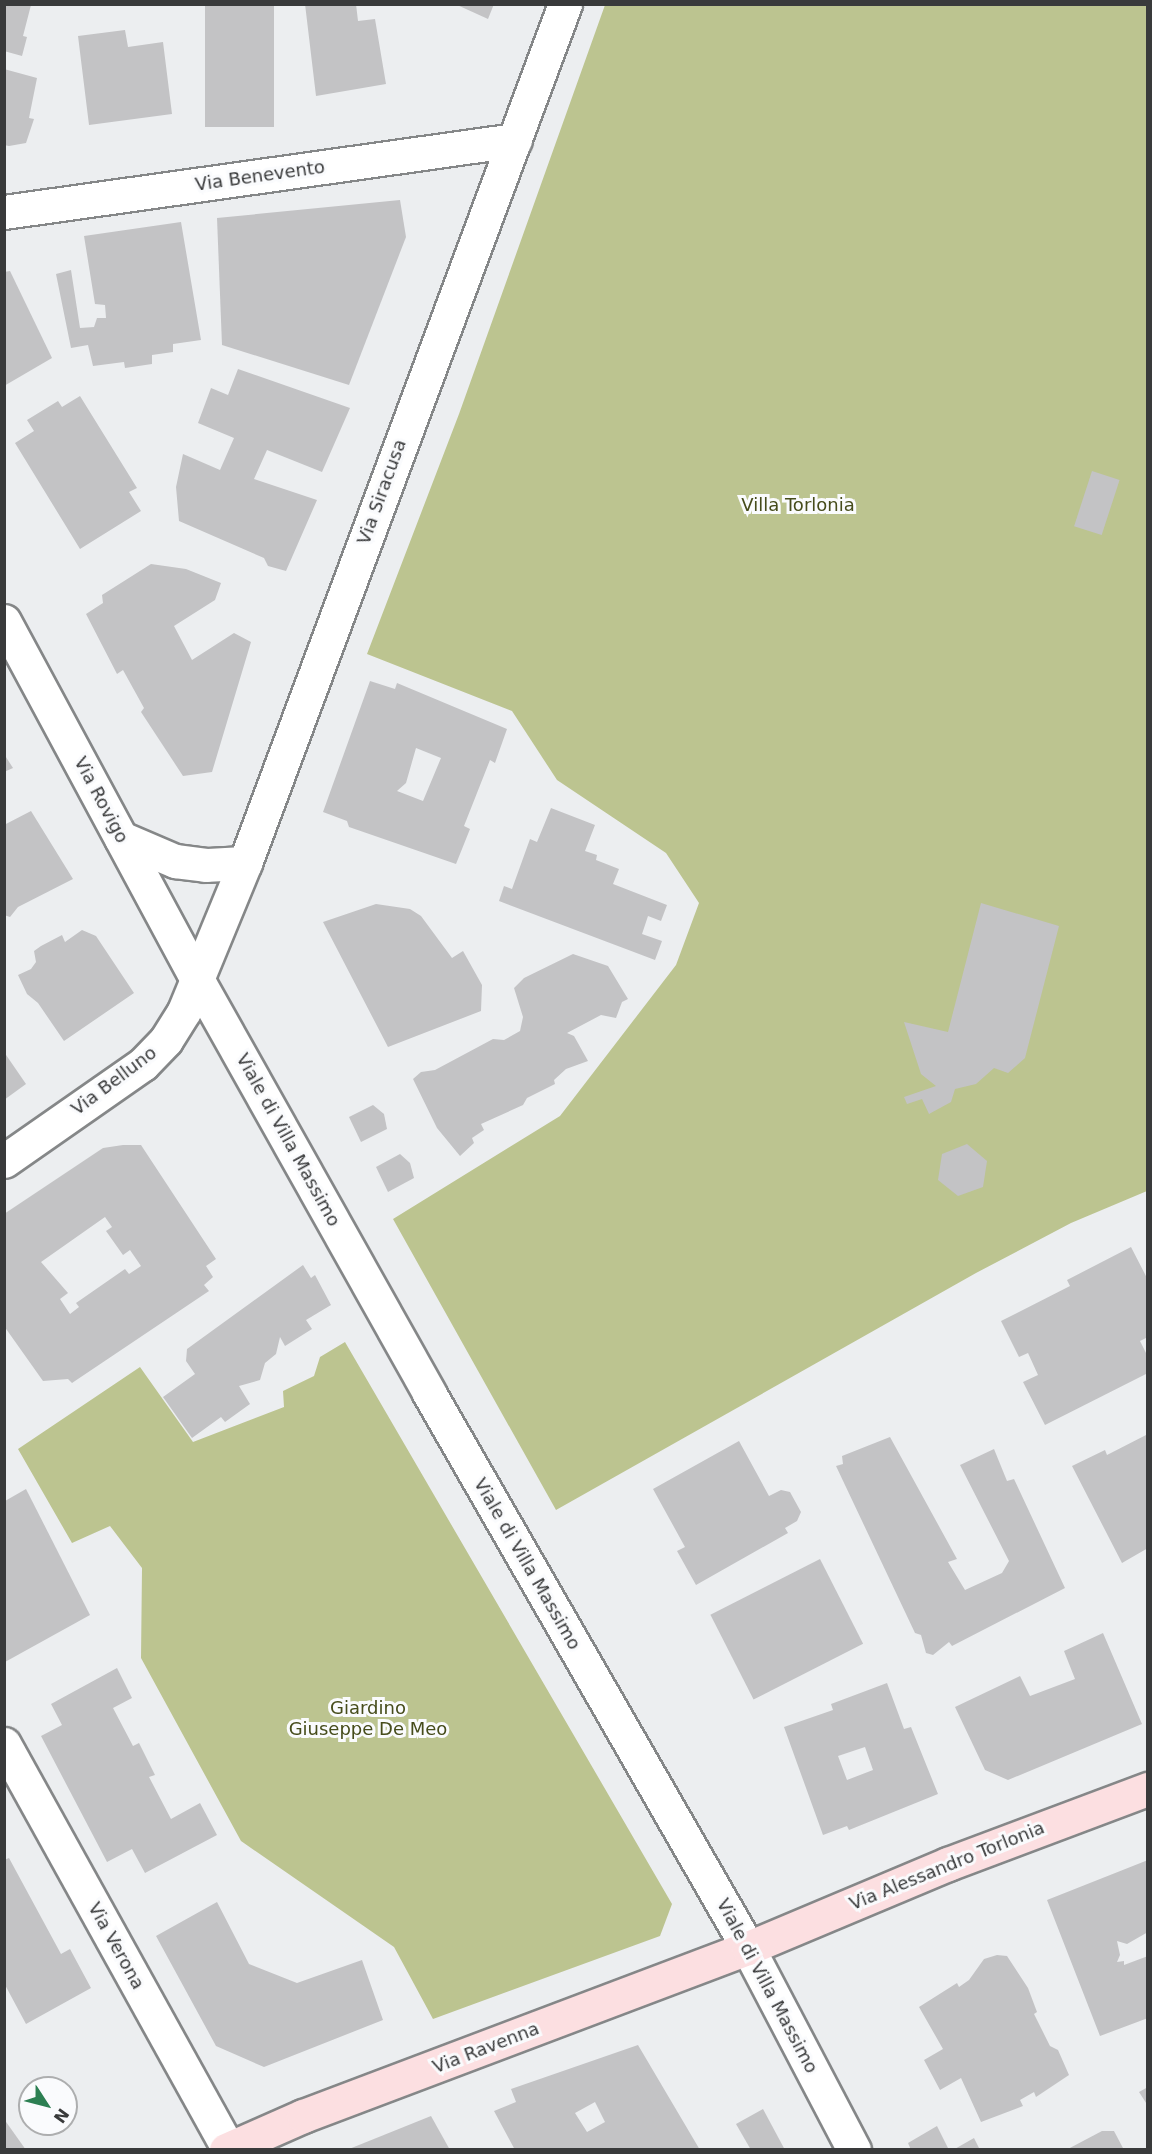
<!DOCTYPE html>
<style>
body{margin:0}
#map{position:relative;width:1152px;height:2154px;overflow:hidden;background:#eceef0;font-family:"DejaVu Sans",sans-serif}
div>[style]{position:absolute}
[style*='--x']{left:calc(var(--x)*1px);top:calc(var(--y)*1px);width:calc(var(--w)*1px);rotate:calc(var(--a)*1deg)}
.green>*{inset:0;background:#bcc490}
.building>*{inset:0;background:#c3c3c5;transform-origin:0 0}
.roads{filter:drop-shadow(2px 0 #858788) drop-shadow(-2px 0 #858788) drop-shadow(0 2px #858788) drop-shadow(0 -2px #858788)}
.street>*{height:33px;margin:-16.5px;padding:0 16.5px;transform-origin:16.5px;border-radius:16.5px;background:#fff}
.secondary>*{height:33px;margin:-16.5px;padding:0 16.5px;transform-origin:16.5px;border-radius:16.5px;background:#fcdfe1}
span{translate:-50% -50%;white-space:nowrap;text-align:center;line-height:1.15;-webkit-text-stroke:6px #fafbfd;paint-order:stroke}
.street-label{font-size:18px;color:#393a3b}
.park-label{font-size:18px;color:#464c1b}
.frame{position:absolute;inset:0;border:6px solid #393a3b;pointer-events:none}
.north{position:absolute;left:18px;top:2076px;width:60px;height:60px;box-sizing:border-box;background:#fafbfd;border:2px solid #adaeaf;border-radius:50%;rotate:126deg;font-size:16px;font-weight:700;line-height:24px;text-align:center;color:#393a3b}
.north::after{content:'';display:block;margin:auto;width:21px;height:27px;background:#2c7f52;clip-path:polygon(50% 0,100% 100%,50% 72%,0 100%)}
</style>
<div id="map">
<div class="green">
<i style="clip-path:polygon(605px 5px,1147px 5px,1147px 1191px,1071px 1223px,976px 1273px,556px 1510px,393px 1219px,560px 1116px,676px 965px,699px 903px,666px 853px,557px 780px,512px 711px,367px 654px,459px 414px)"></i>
<i style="clip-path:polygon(345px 1342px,672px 1904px,660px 1936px,433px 2019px,394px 1947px,241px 1841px,141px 1658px,142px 1568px,110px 1526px,72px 1543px,18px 1449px,140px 1367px,193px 1442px,284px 1407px,283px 1391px,314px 1376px,320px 1357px)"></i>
</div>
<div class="building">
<i style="clip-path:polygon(4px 4px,31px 5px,23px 36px,27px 37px,22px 56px,4px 51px)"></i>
<i style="left:205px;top:4px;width:69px;height:123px"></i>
<i style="clip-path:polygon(305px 4px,356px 4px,358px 21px,375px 19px,386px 84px,316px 96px)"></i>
<i style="clip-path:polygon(455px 4px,494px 4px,488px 19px)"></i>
<i style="clip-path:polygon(125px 30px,128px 47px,163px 42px,172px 114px,89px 125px,78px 36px)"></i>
<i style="clip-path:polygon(4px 69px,37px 78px,29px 118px,34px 119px,26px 143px,9px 146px,4px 145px)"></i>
<i style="clip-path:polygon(400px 200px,406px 237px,349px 385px,222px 345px,217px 218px)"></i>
<i style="clip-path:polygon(181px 222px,201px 340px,173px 344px,173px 352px,152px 355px,152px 364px,125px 368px,124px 362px,93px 366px,88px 345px,71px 348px,56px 274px,71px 270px,80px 328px,94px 327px,97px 318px,106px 318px,105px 305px,95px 304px,84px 236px)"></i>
<i style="clip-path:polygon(10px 271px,52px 358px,4px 386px,4px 272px)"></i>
<i style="clip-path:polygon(238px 369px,350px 408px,322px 472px,267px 450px,254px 479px,317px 500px,286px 571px,268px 566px,264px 558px,179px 521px,176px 487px,183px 454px,220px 470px,234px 438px,198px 423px,211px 388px,228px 395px)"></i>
<i style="clip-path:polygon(80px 396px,137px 488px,129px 492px,141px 511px,80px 549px,15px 443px,34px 431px,27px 420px,58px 401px,62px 407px)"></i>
<i style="left:1092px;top:471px;width:29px;height:58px;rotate:18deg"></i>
<i style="clip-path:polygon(151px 564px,186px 569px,221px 583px,215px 600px,174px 626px,192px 660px,234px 633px,251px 642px,212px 772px,183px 776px,141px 712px,144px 708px,123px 670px,117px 674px,86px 614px,103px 603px,102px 595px)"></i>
<i style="clip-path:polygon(evenodd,370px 681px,395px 689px,397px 683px,507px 729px,495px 763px,490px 760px,464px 826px,470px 829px,456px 864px,349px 827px,347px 821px,323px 812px,370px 681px,416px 748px,441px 758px,423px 801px,397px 791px,406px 783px,416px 748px)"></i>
<i style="clip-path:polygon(4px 754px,13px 768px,4px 772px)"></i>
<i style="clip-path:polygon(551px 808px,595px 825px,585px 851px,597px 855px,596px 860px,619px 869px,613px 884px,667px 905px,661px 921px,648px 916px,642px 934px,662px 941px,655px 960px,499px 901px,504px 886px,512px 889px,530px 839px,537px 842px)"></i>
<i style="clip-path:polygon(31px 811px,73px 879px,18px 907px,10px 917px,4px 915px,4px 825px)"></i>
<i style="clip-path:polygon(981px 903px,1059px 926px,1025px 1058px,1008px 1073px,994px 1068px,976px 1084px,955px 1089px,951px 1102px,929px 1114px,922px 1099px,907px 1104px,904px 1097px,936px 1086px,921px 1074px,904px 1022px,948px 1032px)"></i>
<i style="clip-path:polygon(376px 904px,410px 909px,421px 916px,452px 958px,463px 951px,482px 985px,481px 1011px,388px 1047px,323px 922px)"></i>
<i style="clip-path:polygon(82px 930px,96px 936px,134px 993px,64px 1041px,38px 1003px,27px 994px,18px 975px,31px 969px,36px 962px,34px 951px,41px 946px,62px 935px,65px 942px)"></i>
<i style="clip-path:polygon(573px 954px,608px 966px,628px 999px,622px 1002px,616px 1018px,601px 1015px,567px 1033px,574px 1036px,588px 1061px,566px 1069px,554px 1080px,555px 1084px,527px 1098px,523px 1105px,481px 1124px,484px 1130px,472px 1138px,474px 1143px,460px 1156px,437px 1128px,413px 1079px,421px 1072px,435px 1070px,493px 1039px,504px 1040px,520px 1031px,523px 1017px,514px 988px,524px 978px)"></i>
<i style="clip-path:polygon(4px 1052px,26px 1084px,4px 1100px)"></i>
<i style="clip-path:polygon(373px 1105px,384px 1114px,387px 1129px,361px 1142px,349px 1117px)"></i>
<i style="clip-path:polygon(967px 1144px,987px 1161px,983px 1187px,958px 1196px,938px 1180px,942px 1154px)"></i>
<i style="clip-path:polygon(evenodd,123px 1145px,141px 1145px,216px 1259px,206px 1266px,213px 1277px,204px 1285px,209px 1291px,72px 1383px,68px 1379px,43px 1381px,4px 1326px,4px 1214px,103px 1148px,123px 1145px,105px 1217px,112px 1227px,106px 1231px,123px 1255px,130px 1250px,141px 1266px,129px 1274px,125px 1269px,76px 1303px,79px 1307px,70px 1314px,60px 1299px,68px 1293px,41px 1262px,105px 1217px)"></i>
<i style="clip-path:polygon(400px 1154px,410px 1163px,414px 1178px,388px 1192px,376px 1167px)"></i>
<i style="clip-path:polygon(1131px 1247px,1148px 1280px,1148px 1337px,1140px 1341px,1148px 1357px,1148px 1373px,1045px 1425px,1023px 1382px,1038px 1375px,1028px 1353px,1019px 1357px,1001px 1321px,1070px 1286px,1067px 1280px)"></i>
<i style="clip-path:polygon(303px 1265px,311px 1278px,315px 1275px,331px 1305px,306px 1320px,312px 1329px,285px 1346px,280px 1337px,276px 1354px,265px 1363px,260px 1380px,239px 1386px,250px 1404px,225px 1422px,221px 1417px,192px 1438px,163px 1397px,195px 1374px,186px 1361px,187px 1349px)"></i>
<i style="clip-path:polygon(1148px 1434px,1148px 1548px,1122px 1563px,1072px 1466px,1105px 1450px,1107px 1455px)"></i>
<i style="clip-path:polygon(890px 1437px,957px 1559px,948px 1562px,965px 1590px,1002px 1573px,1009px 1561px,960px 1465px,994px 1449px,1007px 1481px,1014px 1479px,1065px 1588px,952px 1646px,949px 1642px,933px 1655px,926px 1653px,921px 1635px,915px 1633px,836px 1466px,843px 1464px,842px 1456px)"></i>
<i style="clip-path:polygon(739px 1441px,769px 1496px,781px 1490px,790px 1492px,801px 1512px,797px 1521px,785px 1528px,788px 1533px,696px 1585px,677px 1551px,685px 1547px,653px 1489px)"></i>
<i style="clip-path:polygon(26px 1489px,90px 1615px,5px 1662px,5px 1501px)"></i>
<i style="left:820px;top:1559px;width:95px;height:123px;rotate:63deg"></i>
<i style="clip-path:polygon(1103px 1633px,1142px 1724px,1008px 1780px,985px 1770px,955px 1707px,1020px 1676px,1030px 1696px,1075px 1679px,1064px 1651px)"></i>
<i style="clip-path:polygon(117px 1668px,132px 1698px,113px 1708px,133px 1746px,139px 1743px,155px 1775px,149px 1777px,171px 1819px,200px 1803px,217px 1835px,145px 1873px,132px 1849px,107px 1862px,41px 1736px,62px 1725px,51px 1704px)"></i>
<i style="clip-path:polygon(evenodd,887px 1683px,904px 1729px,911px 1727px,938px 1794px,849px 1830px,847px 1826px,823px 1835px,784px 1727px,833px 1710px,831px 1704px,887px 1683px,865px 1747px,873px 1770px,847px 1780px,838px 1756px,865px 1747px)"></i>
<i style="clip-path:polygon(9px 1858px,61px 1954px,70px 1949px,91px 1988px,26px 2024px,4px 1983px,4px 1860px)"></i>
<i style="clip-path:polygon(1148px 1860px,1148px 1932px,1127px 1944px,1117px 1941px,1120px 1955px,1117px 1962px,1124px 1961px,1124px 1965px,1148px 1956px,1148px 2018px,1100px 2036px,1047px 1900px)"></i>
<i style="clip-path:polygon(217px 1902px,249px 1964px,297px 1983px,362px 1960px,383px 2020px,264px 2067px,216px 2046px,156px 1936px)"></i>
<i style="clip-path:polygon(997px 1955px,1007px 1956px,1028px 1988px,1037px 2012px,1034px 2014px,1050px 2046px,1058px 2050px,1069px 2075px,1036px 2097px,1034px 2092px,1020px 2100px,1023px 2106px,981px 2122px,961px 2078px,940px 2090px,924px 2060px,943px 2049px,919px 2007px,957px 1983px,959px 1987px,969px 1980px,984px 1959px)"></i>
<i style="clip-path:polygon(evenodd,638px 2045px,700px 2150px,515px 2150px,494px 2111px,516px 2102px,511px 2089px,638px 2045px,595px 2102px,605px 2122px,587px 2132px,575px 2113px,595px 2102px)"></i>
<i style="clip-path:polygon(1148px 2087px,1148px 2106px,1139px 2092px)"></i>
<i style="clip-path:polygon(763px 2109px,785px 2150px,751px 2150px,736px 2124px)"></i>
<i style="clip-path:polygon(431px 2116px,450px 2150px,349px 2150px,349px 2149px)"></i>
<i style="clip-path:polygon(4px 2119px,26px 2150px,4px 2150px)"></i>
<i style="clip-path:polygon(937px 2126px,949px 2150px,911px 2150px,908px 2143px)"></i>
<i style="clip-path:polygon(1102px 2131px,1114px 2131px,1124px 2150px,1066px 2150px)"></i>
<i style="clip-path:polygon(974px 2138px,980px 2150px,953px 2150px)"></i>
</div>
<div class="roads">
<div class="street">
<i style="--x:4;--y:212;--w:516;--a:-8.02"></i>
<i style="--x:4;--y:621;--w:407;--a:61.7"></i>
<i style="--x:197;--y:979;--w:475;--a:60.7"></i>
<i style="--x:429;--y:1393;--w:640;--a:60.11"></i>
<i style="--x:748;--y:1948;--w:228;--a:62.3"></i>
<i style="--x:121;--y:838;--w:59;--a:23.1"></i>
<i style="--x:175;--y:861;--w:31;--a:7"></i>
<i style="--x:206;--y:865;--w:39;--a:-3"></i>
<i style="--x:4;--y:1161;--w:169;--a:-34.9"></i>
<i style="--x:143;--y:1064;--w:33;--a:-46"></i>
<i style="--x:166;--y:1040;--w:34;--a:-58"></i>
<i style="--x:184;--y:1011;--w:160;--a:-67.6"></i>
<i style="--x:245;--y:863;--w:917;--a:-69.57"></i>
<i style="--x:4;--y:1744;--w:464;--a:61"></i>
</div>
<div class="secondary">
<i style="--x:226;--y:2150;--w:84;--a:-23.8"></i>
<i style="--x:303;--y:2116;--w:476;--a:-20.7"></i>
<i style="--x:748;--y:1948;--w:217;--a:-22.8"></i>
<i style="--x:948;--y:1864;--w:214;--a:-20.6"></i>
</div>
</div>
<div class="street-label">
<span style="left:260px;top:176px;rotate:-8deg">Via Benevento</span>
<span style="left:382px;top:492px;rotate:-70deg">Via Siracusa</span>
<span style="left:101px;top:800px;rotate:62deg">Via Rovigo</span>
<span style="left:114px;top:1081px;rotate:-37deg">Via Belluno</span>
<span style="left:288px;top:1140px;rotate:61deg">Viale di Villa Massimo</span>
<span style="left:527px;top:1564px;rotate:60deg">Viale di Villa Massimo</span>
<span style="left:947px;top:1866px;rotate:-22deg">Via Alessandro Torlonia</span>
<span style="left:116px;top:1946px;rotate:61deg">Via Verona</span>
<span style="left:767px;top:1986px;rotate:62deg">Viale di Villa Massimo</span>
<span style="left:486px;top:2048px;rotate:-21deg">Via Ravenna</span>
</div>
<div class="park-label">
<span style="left:798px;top:505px">Villa Torlonia</span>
<span style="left:368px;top:1719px">Giardino<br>Giuseppe De Meo</span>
</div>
<div class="frame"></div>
<div class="north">N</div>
</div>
